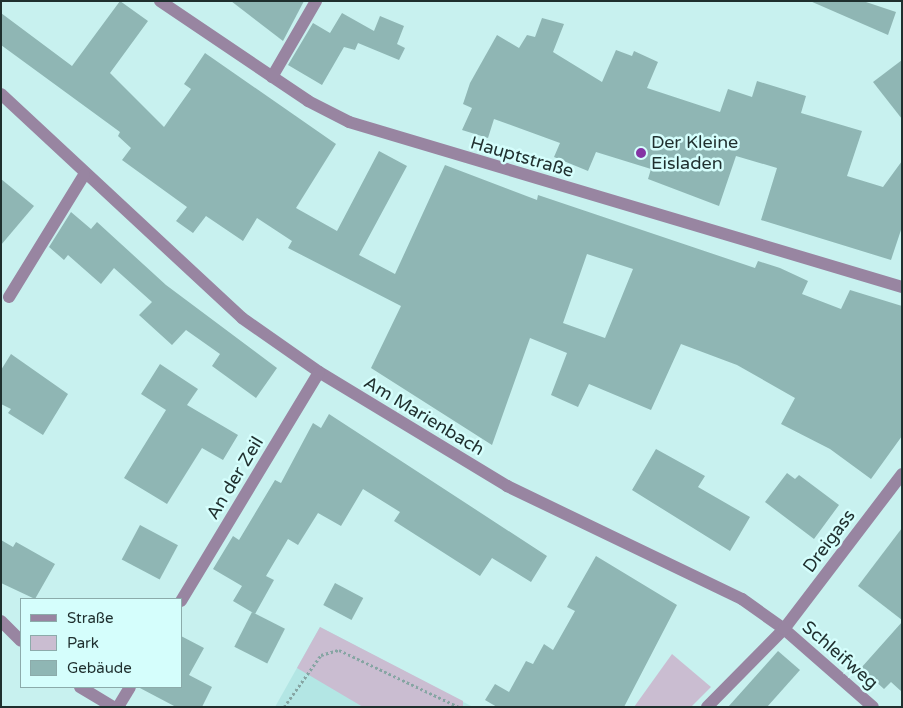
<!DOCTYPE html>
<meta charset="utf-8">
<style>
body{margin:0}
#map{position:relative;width:903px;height:708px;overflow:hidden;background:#c8f1ef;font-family:"Varela Round",sans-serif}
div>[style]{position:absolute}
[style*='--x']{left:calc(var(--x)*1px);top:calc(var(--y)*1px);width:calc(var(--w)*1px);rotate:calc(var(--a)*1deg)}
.built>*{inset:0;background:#b3e6e4}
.green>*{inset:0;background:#cabdd1}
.building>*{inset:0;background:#8fb6b4;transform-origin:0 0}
.path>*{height:3px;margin-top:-1.5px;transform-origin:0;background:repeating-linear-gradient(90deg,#86a5a3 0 2.5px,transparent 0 5px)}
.minor>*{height:12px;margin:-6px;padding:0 6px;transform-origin:6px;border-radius:6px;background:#9885a1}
.dots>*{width:14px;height:14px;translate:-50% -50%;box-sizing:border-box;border:2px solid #d5fefc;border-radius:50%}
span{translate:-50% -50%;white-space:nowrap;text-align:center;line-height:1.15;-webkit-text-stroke:5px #d5fefc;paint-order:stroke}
.poi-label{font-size:18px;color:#1f2f2e}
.left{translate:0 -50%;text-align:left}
.street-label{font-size:18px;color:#1f2f2e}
.frame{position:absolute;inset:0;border:2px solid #1f2f2e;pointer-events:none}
.legend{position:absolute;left:20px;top:598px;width:162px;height:90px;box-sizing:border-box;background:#d5fefc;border:1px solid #8cabaa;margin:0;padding:6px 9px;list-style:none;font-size:15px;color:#1f2f2e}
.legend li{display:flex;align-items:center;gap:10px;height:25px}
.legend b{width:25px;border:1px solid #8cabaa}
</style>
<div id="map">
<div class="built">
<i style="clip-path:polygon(320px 627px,473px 707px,275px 707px)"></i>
</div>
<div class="green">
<i style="clip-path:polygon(320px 627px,463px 701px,463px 707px,363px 707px,297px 668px)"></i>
<i style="clip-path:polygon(672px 654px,711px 687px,691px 707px,634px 707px)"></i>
</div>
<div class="building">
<i style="clip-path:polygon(evenodd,120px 1px,148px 21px,110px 73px,164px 127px,191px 89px,184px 84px,205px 53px,336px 144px,296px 208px,337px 231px,379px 151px,407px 166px,359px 255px,395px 274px,445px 165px,537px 200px,538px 195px,755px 268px,758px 261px,780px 268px,808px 281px,802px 294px,841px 309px,850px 290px,902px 306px,902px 436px,871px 479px,830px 449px,781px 424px,795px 398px,737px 365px,681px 344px,651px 410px,589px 384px,578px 407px,551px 395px,567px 353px,530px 338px,492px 445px,371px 368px,401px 306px,288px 248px,292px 241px,257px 218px,243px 241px,206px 216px,193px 233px,176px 221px,187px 207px,122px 160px,131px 148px,118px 136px,120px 132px,1px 45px,1px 13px,72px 66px,120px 1px,587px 254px,633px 269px,605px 338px,563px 323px,587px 254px)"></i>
<i style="clip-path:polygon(231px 1px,304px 1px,283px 41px)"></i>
<i style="clip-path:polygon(810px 1px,863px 1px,896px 12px,888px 35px)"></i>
<i style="clip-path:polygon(342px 13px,374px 31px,380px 16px,404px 26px,397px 44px,405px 48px,399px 60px,358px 43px,355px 50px,344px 47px,322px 85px,288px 65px,313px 23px,330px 33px)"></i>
<i style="clip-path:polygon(542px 18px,564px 24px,553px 52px,602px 82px,616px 50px,632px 56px,634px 51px,658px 62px,647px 88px,720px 112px,728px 89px,752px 97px,757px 81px,806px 96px,801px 113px,862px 131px,847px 176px,883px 187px,902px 161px,902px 227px,891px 260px,761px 220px,777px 168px,736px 156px,719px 206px,648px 179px,651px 169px,596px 152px,588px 171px,554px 157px,560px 143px,494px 119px,488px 138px,462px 130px,472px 108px,463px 104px,470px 83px,497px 35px,519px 48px,527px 35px,535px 37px)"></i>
<i style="clip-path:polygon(902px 60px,902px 119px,873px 82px)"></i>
<i style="clip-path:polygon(1px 179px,34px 206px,1px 245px)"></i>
<i style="clip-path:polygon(71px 212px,91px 229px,97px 222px,166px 285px,277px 368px,256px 398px,212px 366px,220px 354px,186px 330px,172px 345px,139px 315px,152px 302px,114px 268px,101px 284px,68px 255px,64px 260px,49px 247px)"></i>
<i style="clip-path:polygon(11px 354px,68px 394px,43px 435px,8px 413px,11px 409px,1px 404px,1px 370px)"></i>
<i style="clip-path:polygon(160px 364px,198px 389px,187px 405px,238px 435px,223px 460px,202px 448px,167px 504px,124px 478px,166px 410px,141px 394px)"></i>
<i style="clip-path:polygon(329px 414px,547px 556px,531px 582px,492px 558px,480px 576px,394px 521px,400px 512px,363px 489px,341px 526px,318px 513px,298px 545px,288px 539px,266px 576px,274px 580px,255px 614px,233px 601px,242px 586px,213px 569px,233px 536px,239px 540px,275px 480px,281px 483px,313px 423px,321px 428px)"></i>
<i style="clip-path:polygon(656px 449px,705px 476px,698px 487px,750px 517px,730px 551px,632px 490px)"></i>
<i style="clip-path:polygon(787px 473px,795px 479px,799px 475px,839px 505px,814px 539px,765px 502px)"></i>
<i style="left:140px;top:525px;width:43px;height:39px;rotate:28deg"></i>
<i style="clip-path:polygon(902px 528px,902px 620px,858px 586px)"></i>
<i style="clip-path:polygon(1px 540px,13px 547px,16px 542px,55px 564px,35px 599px,1px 583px)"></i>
<i style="clip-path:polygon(596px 556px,677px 605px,624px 707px,497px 707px,485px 700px,495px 684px,509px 692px,526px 661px,533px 664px,544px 644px,553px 650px,575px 611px,567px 607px)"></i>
<i style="left:335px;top:583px;width:32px;height:25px;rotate:28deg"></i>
<i style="left:252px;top:612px;width:37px;height:39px;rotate:27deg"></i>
<i style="clip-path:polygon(902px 622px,902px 692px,891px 682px,884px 689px,861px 668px)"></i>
<i style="clip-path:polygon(181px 636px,204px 648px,189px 675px,212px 687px,202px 707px,176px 707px,138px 687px,181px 687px)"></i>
<i style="clip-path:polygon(778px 651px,800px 670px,767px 707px,728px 707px)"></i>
</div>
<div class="path">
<i style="--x:284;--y:707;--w:64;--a:-54.6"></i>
<i style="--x:321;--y:655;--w:19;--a:-16"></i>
<i style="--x:339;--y:650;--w:133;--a:25.4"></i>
</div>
<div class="minor">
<i style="--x:160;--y:1;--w:179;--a:34"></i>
<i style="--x:308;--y:101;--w:46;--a:27.1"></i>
<i style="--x:349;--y:122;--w:577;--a:16.61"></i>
<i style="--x:272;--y:77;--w:88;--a:-59.9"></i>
<i style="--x:1;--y:94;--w:329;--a:42.9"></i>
<i style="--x:242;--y:318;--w:94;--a:35"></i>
<i style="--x:319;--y:372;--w:220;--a:31.2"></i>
<i style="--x:507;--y:486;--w:261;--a:25.7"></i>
<i style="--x:742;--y:599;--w:52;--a:35.5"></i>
<i style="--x:784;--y:629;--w:118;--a:41.2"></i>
<i style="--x:9;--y:297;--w:143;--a:-58.4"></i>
<i style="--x:181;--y:601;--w:267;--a:-58.9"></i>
<i style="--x:1;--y:621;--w:28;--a:45"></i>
<i style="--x:80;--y:687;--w:39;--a:31"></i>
<i style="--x:118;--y:707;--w:23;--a:-59"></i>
<i style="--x:707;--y:707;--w:110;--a:-45.4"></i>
<i style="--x:784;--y:629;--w:195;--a:-52.7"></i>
</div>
<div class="dots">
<i style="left:641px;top:153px;background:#8434a4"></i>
</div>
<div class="poi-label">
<span class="left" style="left:651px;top:153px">Der Kleine<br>Eisladen</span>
</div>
<div class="street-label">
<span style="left:522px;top:157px;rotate:16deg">Hauptstraße</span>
<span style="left:424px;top:416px;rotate:31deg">Am Marienbach</span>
<span style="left:235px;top:478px;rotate:-59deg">An der Zeil</span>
<span style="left:829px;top:541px;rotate:-53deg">Dreigass</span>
<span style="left:840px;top:655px;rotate:41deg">Schleifweg</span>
</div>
<div class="frame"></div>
<ul class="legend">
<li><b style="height:6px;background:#9885a1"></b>Straße</li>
<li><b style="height:14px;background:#cabdd1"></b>Park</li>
<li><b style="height:14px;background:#8fb6b4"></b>Gebäude</li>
</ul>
</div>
